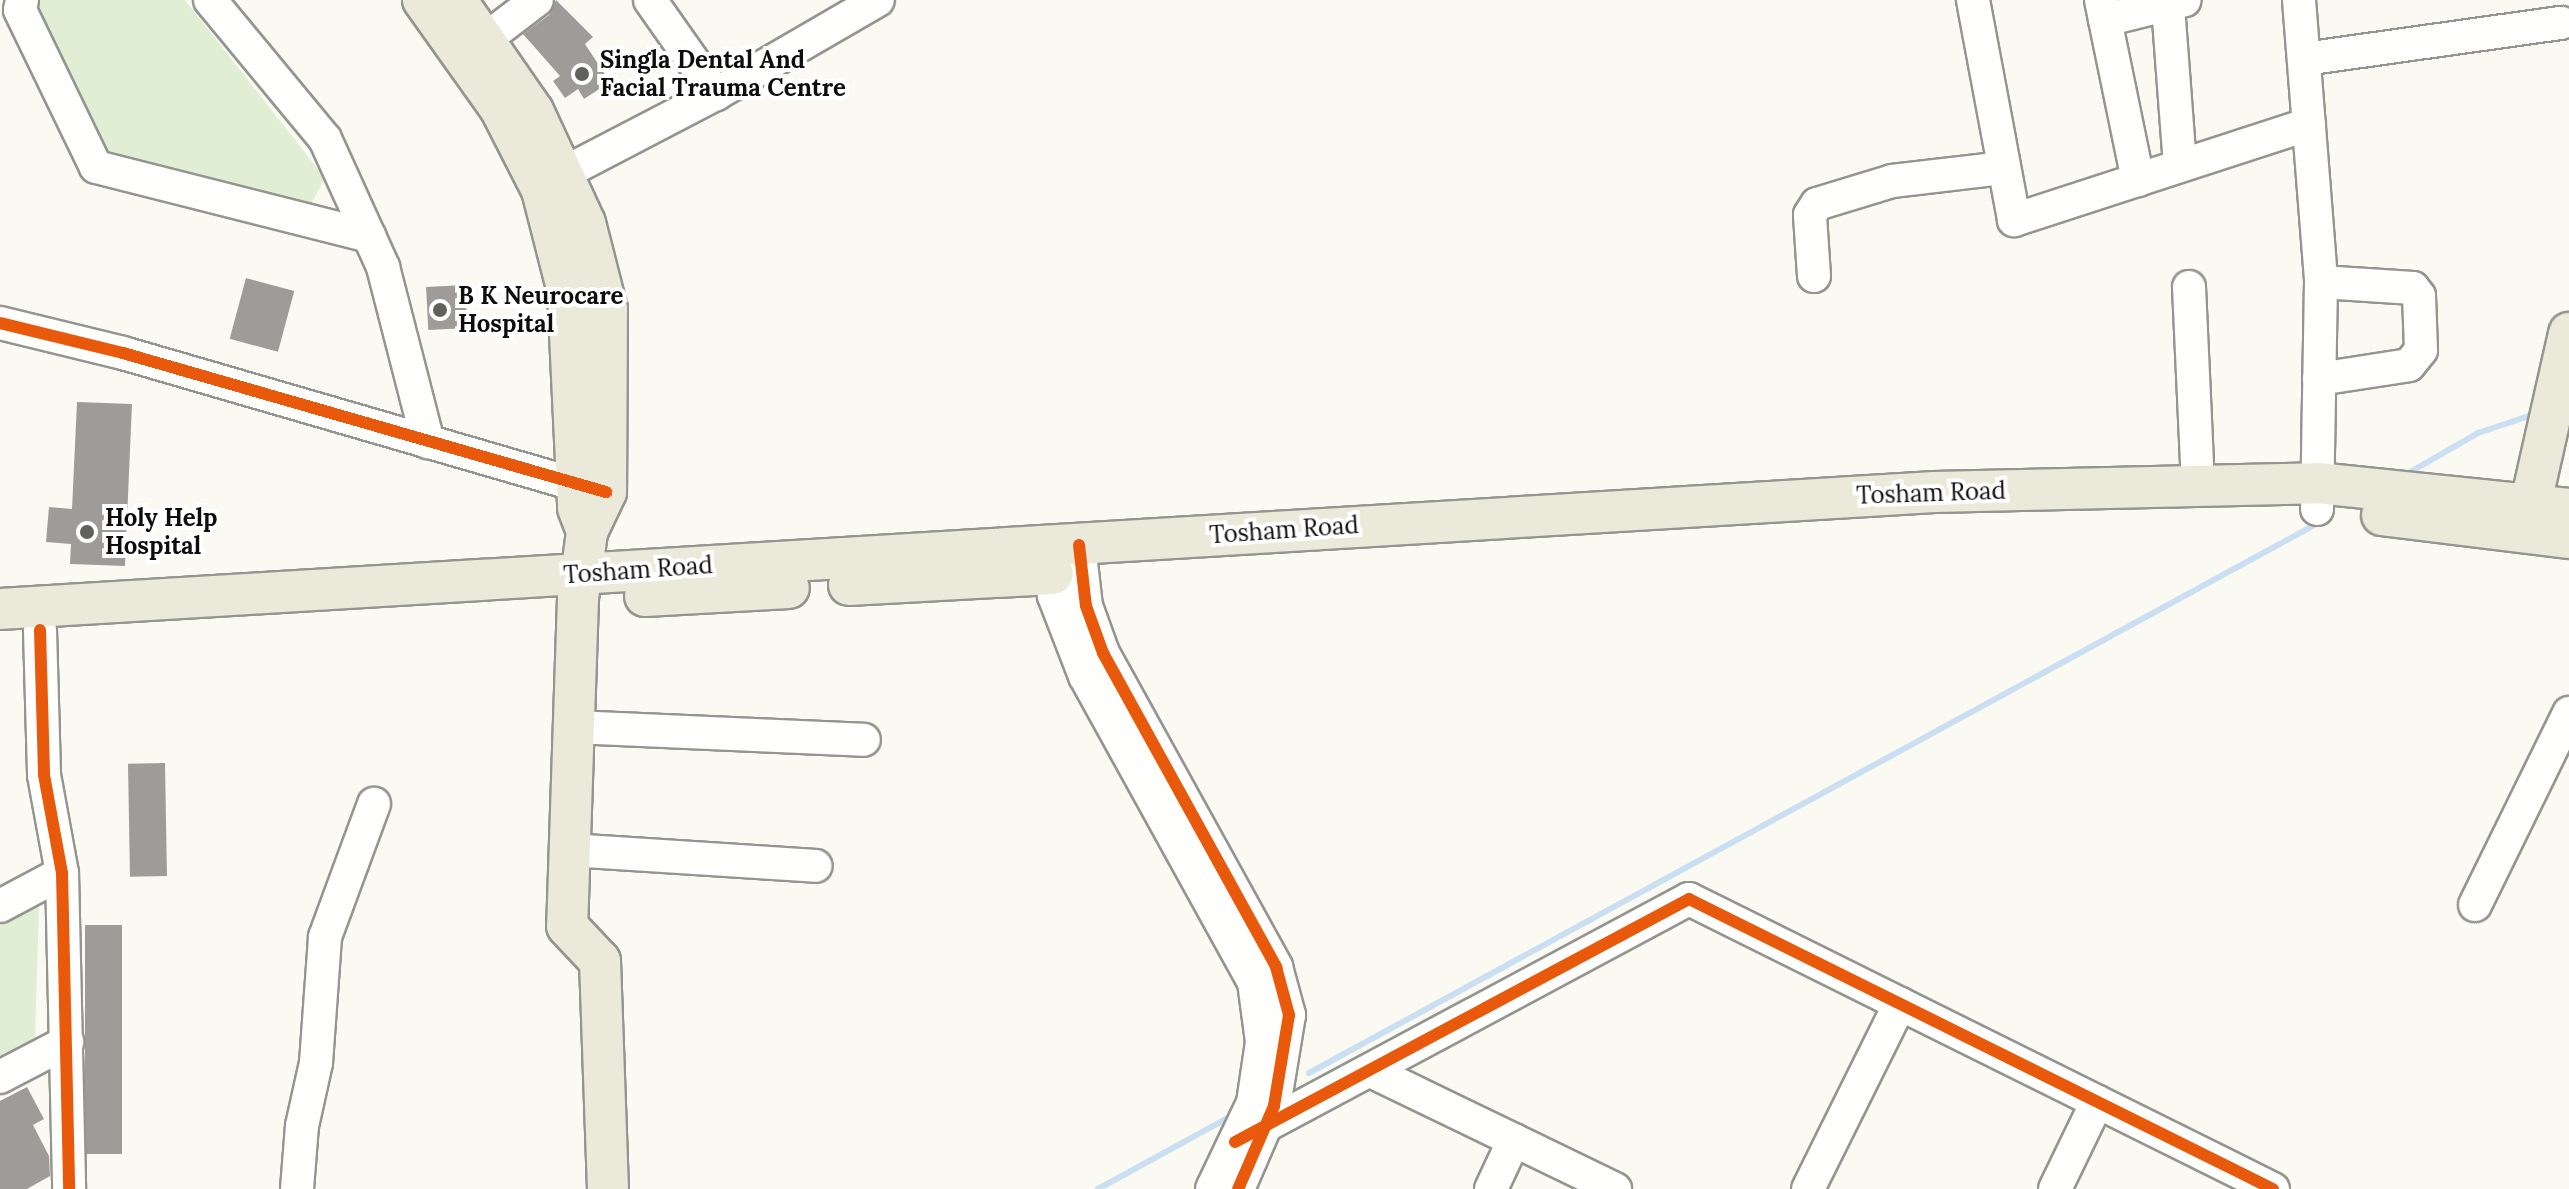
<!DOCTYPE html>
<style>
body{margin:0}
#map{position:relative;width:2569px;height:1189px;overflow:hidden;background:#fafaf2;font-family:Lora,serif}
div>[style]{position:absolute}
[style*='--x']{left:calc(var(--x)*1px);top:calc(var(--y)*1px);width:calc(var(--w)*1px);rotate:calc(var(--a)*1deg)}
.green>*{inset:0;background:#e0efd3}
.stream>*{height:6px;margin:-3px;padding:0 3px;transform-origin:3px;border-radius:3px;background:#cadff2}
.building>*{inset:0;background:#9d9c98;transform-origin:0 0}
.roads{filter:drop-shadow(2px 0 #949490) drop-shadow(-2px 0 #949490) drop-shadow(0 2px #949490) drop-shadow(0 -2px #949490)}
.minor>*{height:32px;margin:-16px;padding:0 16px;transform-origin:16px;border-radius:16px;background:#fefefd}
.major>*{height:40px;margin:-20px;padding:0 20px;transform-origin:20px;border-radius:20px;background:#ebe9d9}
.cycleway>*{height:12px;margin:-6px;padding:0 6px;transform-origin:6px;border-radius:6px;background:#e8590c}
.dots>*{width:22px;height:22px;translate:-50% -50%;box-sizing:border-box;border:4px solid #fff;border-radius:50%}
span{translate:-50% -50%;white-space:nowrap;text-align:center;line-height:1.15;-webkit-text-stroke:8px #fff;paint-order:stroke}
.poi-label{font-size:24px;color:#0d0d0d;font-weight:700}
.left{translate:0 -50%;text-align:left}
.street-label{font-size:24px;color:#0d0d0d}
</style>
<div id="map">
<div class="green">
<i style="clip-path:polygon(36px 0,185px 0,325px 178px,308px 210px,99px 154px,28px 7px)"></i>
<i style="clip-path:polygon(39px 905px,35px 1038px,0 1056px,0 925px)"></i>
</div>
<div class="stream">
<i style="--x:2405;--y:475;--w:84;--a:-29.9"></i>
<i style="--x:2478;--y:433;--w:54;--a:-18.4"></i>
<i style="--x:1309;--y:1073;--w:1151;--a:-28.59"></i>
<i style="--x:1098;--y:1189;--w:156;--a:-28.7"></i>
</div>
<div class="building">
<i style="clip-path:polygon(556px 0,593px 37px,585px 44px,610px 82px,584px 99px,578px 89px,565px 98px,553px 81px,560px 76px,523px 34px,549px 15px)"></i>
<i style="left:246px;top:278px;width:50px;height:63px;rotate:15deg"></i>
<i style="left:465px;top:285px;width:43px;height:39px;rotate:87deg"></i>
<i style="clip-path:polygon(77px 402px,132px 404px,125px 566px,70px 564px,71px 544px,46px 542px,49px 507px,72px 509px)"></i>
<i style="left:165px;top:763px;width:113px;height:37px;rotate:89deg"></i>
<i style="left:85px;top:925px;width:37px;height:229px"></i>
<i style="clip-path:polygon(27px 1087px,44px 1119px,33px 1125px,49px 1156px,50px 1176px,27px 1189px,0 1189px,0 1101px)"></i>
</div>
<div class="roads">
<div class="minor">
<i style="--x:22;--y:0;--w:10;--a:101"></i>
<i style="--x:20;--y:10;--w:174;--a:64.2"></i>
<i style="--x:96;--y:167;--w:282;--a:14.2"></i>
<i style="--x:210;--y:0;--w:180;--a:50.4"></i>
<i style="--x:325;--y:139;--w:141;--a:65.6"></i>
<i style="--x:383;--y:267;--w:181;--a:75.6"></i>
<i style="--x:650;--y:0;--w:115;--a:54.9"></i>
<i style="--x:1973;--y:0;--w:224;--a:79.4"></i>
<i style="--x:2014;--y:220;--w:310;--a:-18"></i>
<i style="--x:2101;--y:0;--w:184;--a:78.4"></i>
<i style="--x:2299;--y:0;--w:283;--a:85.5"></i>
<i style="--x:2321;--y:282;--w:227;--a:91"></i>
<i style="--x:2168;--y:6;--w:160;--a:85.7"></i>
<i style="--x:2105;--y:20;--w:82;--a:-14"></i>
<i style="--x:466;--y:54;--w:89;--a:-37.3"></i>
<i style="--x:2304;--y:59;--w:260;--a:-8"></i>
<i style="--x:562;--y:174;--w:174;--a:-27.5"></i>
<i style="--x:716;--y:94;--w:187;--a:-30.1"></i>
<i style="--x:1814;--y:276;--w:61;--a:-93.8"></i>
<i style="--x:1810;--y:215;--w:13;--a:-58"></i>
<i style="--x:1817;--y:204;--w:78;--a:-17"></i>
<i style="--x:1892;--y:181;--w:111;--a:-6.7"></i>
<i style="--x:2189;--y:287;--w:198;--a:87.4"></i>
<i style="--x:0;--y:323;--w:127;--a:13.7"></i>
<i style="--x:123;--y:353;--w:495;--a:16.2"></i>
<i style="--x:2319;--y:379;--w:91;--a:-8.8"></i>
<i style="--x:2409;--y:365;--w:19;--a:-51"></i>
<i style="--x:2421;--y:350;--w:54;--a:-92.1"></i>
<i style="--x:2419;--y:296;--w:10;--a:-127"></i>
<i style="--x:2413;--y:288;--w:92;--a:-176.3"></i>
<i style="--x:1079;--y:545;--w:61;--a:83.5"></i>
<i style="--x:1086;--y:606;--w:50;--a:70.1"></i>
<i style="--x:1103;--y:653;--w:359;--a:61.1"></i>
<i style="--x:1276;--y:967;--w:50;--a:74.8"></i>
<i style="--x:1289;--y:1015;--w:92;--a:99.4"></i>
<i style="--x:1274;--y:1106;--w:90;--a:113.4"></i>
<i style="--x:1050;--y:552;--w:44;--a:84.8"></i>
<i style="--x:1054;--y:596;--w:86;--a:68.8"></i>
<i style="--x:1085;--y:676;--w:350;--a:61.1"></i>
<i style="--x:1254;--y:982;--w:61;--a:82.4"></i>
<i style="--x:1262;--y:1042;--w:62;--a:98.4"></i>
<i style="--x:1253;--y:1103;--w:95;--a:115.5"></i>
<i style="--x:40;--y:630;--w:145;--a:88.4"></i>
<i style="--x:44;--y:775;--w:100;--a:79.6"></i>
<i style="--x:62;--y:873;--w:316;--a:88.7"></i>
<i style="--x:572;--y:727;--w:292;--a:2.5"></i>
<i style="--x:570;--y:850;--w:246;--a:3.7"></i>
<i style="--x:2475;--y:905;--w:214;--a:-63.9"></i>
<i style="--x:0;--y:906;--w:70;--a:-28"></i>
<i style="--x:1373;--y:1072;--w:269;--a:25.8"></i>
<i style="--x:0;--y:1077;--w:76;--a:-27.6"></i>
<i style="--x:1235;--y:1142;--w:515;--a:-28.16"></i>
<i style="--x:1689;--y:899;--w:652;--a:26.41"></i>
<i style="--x:297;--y:1189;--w:63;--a:-85.5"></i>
<i style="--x:302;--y:1126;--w:65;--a:-77.5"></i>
<i style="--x:316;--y:1063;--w:126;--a:-85.9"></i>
<i style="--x:325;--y:937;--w:142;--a:-69.8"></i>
<i style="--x:1491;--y:1189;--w:54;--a:-64.9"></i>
<i style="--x:1808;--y:1189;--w:207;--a:-63.6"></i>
<i style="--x:2055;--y:1189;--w:97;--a:-64.2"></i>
</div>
<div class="major">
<i style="--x:423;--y:0;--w:133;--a:54.5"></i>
<i style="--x:500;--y:108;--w:92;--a:62.9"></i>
<i style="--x:542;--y:190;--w:105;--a:75.7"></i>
<i style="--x:568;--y:292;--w:216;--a:87.3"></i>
<i style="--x:578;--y:508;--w:26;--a:69"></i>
<i style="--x:456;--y:0;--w:135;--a:55.3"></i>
<i style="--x:533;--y:111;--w:123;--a:65.1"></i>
<i style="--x:585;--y:223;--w:89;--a:75.7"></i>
<i style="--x:607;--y:309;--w:183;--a:90.3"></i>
<i style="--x:606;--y:492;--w:44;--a:115.4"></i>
<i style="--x:587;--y:532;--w:68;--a:97.7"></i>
<i style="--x:578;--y:599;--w:327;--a:91.9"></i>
<i style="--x:567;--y:926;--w:48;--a:46.7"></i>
<i style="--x:600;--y:961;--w:228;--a:88"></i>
<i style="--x:2382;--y:515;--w:188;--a:7"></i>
<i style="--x:2525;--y:529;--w:201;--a:-77.3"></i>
<i style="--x:849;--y:585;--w:204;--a:-3.1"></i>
<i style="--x:645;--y:596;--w:144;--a:-3.2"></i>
<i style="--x:0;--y:609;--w:1938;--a:-3.46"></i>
<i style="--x:1934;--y:492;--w:383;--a:-1.3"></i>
<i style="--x:2317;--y:483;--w:253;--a:5.9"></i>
</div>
</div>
<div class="cycleway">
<i style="--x:0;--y:323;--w:127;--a:13.7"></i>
<i style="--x:123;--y:353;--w:503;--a:16.06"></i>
<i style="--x:1079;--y:545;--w:61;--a:83.5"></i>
<i style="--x:1086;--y:606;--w:50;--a:70.1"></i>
<i style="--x:1103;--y:653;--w:359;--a:61.1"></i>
<i style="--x:1276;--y:967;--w:50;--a:74.8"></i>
<i style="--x:1289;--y:1015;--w:92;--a:99.4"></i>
<i style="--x:1274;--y:1106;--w:90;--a:113.4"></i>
<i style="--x:40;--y:630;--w:145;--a:88.4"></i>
<i style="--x:44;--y:775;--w:100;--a:79.6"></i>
<i style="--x:62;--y:873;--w:316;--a:88.7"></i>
<i style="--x:1235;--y:1142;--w:515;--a:-28.16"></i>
<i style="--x:1689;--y:899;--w:652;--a:26.41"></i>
</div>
<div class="dots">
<i style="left:582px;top:74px;background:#60605d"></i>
<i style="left:440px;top:310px;background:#60605d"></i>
<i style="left:87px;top:532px;background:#60605d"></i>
</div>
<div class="poi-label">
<span class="left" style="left:600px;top:74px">Singla Dental And<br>Facial Trauma Centre</span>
<span class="left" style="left:458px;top:310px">B K Neurocare<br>Hospital</span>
<span class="left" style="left:105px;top:532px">Holy Help<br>Hospital</span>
</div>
<div class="street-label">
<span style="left:1931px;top:493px;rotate:-2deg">Tosham Road</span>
<span style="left:1284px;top:530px;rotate:-4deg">Tosham Road</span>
<span style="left:638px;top:570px;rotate:-4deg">Tosham Road</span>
</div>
</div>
